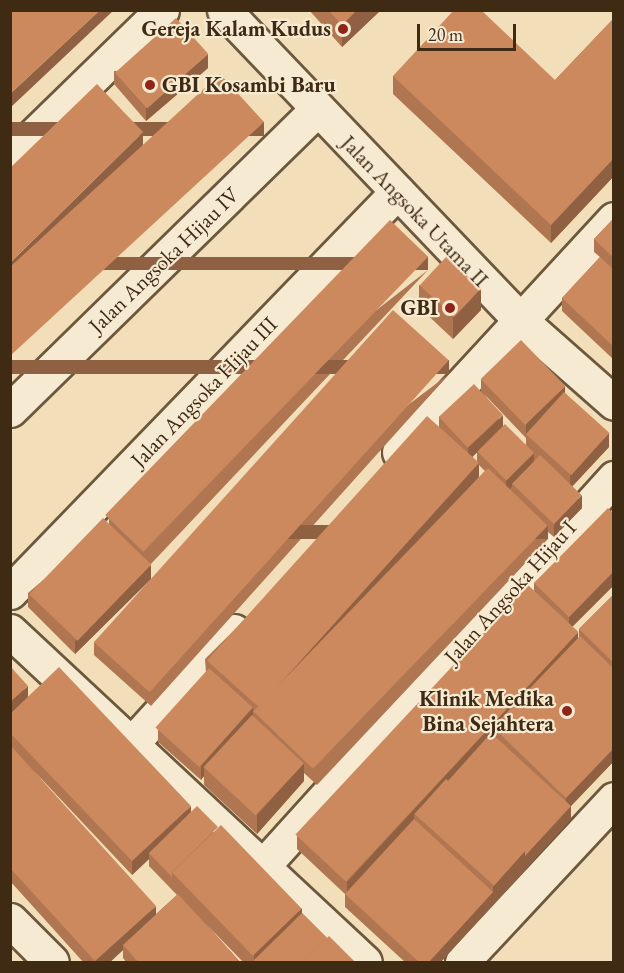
<!DOCTYPE html>
<style>
body{margin:0}
#map{position:relative;width:624px;height:973px;overflow:hidden;background:#f2dfb9;font-family:"EB Garamond",serif}
div>[style]{position:absolute}
[style*='--x']{left:calc(var(--x)*1px);top:calc(var(--y)*1px);width:calc(var(--w)*1px);rotate:calc(var(--a)*1deg)}
.roads{filter:drop-shadow(2px 0 #6c583d) drop-shadow(-2px 0 #6c583d) drop-shadow(0 2px #6c583d) drop-shadow(0 -2px #6c583d)}
.minor>*{height:33px;margin:-16.5px;padding:0 16.5px;transform-origin:16.5px;border-radius:16.5px;background:#f7ead2}
.wall>*{inset:0;background:#b07651}
.shaded-wall>*{inset:0;background:#906042;transform-origin:0 0}
.building>*{inset:0;background:#cd895e;transform-origin:0 0}
.dots>*{width:16px;height:16px;translate:-50% -50%;box-sizing:border-box;border:3px solid #f7ead2;border-radius:50%}
span{translate:-50% -50%;white-space:nowrap;text-align:center;line-height:1.15;-webkit-text-stroke:4.5px #f7ead2;paint-order:stroke}
.poi-label{font-size:22px;color:#3f2b14;font-weight:700}
.right{translate:-100% -50%;text-align:right}
.left{translate:0 -50%;text-align:left}
.street-label{font-size:22px;color:#3f2b14}
.frame{position:absolute;inset:0;border:12px solid #3f2b14;pointer-events:none}
.scale{position:absolute;left:417px;top:24px;width:99px;height:27px;box-sizing:border-box;border:3px solid #3f2b14;border-top:0;padding-left:8px;font-size:18px;line-height:21px;white-space:nowrap;color:#3f2b14;-webkit-text-stroke:4px #f7ead2;paint-order:stroke}
</style>
<div id="map">
<div class="roads">
<div class="minor">
<i style="--x:224;--y:10;--w:429;--a:46.3"></i>
<i style="--x:520;--y:320;--w:125;--a:41.4"></i>
<i style="--x:10;--y:158;--w:212;--a:-44.2"></i>
<i style="--x:10;--y:410;--w:430;--a:-44.4"></i>
<i style="--x:399;--y:452;--w:317;--a:-47.3"></i>
<i style="--x:10;--y:592;--w:557;--a:-45.95"></i>
<i style="--x:10;--y:631;--w:485;--a:43"></i>
<i style="--x:133;--y:742;--w:150;--a:-47.7"></i>
<i style="--x:262;--y:867;--w:525;--a:-47.86"></i>
<i style="--x:10;--y:920;--w:59;--a:45"></i>
<i style="--x:462;--y:962;--w:223;--a:-47"></i>
</div>
</div>
<div class="wall">
<i style="clip-path:polygon(309px 10px,381px 10px,342px 47px)"></i>
<i style="clip-path:polygon(614px 18px,614px 176px,551px 243px,393px 94px,393px 76px,555px 80px)"></i>
<i style="clip-path:polygon(208px 68px,146px 121px,114px 84px,114px 71px)"></i>
<i style="clip-path:polygon(614px 218px,614px 360px,562px 311px,562px 298px,600px 257px,594px 252px,594px 239px)"></i>
<i style="clip-path:polygon(428px 270px,150px 565px,151px 579px,75px 654px,28px 607px,28px 593px,109px 524px,109px 518px)"></i>
<i style="clip-path:polygon(419px 285px,481px 310px,453px 339px,419px 307px)"></i>
<i style="clip-path:polygon(449px 374px,151px 706px,94px 655px,94px 642px)"></i>
<i style="clip-path:polygon(evenodd,481px 379px,565px 393px,609px 447px,572px 486px,582px 508px,554px 537px,548px 532px,548px 539px,317px 785px,304px 773px,304px 781px,257px 834px,204px 785px,204px 776px,201px 780px,158px 742px,158px 729px,206px 673px,205px 659px,439px 427px,439px 417px,481px 392px,481px 379px,485px 395px,526px 438px,526px 445px,503px 426px,485px 395px,481px 379px,477px 452px,477px 462px,472px 457px,477px 452px,481px 379px,479px 465px,485px 471px,444px 515px,479px 477px,479px 465px)"></i>
<i style="clip-path:polygon(614px 499px,614px 585px,572px 627px,578px 639px,579px 637px,579px 629px,614px 594px,614px 761px,571px 806px,571px 819px,440px 963px,406px 963px,345px 907px,345px 894px,297px 849px,297px 836px,534px 592px,534px 583px,612px 512px,612px 501px)"></i>
<i style="clip-path:polygon(evenodd,10px 666px,28px 697px,191px 812px,302px 913px,327px 938px,356px 963px,244px 963px,207px 925px,241px 963px,127px 963px,123px 958px,123px 950px,109px 963px,84px 963px,10px 881px,10px 666px,34px 771px,132px 875px,149px 859px,149px 866px,177px 895px,156px 914px,34px 771px)"></i>
</div>
<div class="shaded-wall">
<i style="clip-path:polygon(100px 10px,114px 10px,10px 108px,10px 94px)"></i>
<i style="clip-path:polygon(357px 10px,381px 10px,342px 47px,342px 25px)"></i>
<i style="clip-path:polygon(208px 54px,208px 68px,146px 121px,146px 108px)"></i>
<i style="left:264px;top:122px;width:14px;height:345px;rotate:90deg"></i>
<i style="clip-path:polygon(143px 132px,143px 146px,10px 276px,10px 263px)"></i>
<i style="clip-path:polygon(614px 158px,614px 176px,551px 243px,551px 225px)"></i>
<i style="left:428px;top:257px;width:13px;height:409px;rotate:90deg"></i>
<i style="clip-path:polygon(481px 288px,481px 310px,453px 339px,453px 317px)"></i>
<i style="left:449px;top:360px;width:14px;height:447px;rotate:90deg"></i>
<i style="clip-path:polygon(565px 386px,565px 399px,526px 434px,526px 438px,526px 424px)"></i>
<i style="clip-path:polygon(503px 415px,503px 428px,468px 461px,468px 448px)"></i>
<i style="clip-path:polygon(609px 433px,609px 447px,570px 489px,570px 475px)"></i>
<i style="clip-path:polygon(534px 453px,534px 466px,512px 484px,512px 487px,506px 493px,506px 480px)"></i>
<i style="clip-path:polygon(479px 463px,479px 477px,259px 717px,257px 715px,257px 707px)"></i>
<i style="clip-path:polygon(582px 495px,582px 508px,554px 537px,554px 524px)"></i>
<i style="left:548px;top:525px;width:14px;height:337px;rotate:90deg"></i>
<i style="clip-path:polygon(151px 565px,151px 579px,75px 654px,75px 641px)"></i>
<i style="clip-path:polygon(614px 571px,614px 585px,569px 630px,569px 617px)"></i>
<i style="clip-path:polygon(578px 632px,578px 645px,493px 727px,493px 737px,414px 814px,414px 823px,347px 895px,347px 882px)"></i>
<i style="clip-path:polygon(28px 686px,28px 699px,10px 715px,10px 702px)"></i>
<i style="clip-path:polygon(253px 707px,253px 720px,204px 767px,204px 776px,201px 780px,201px 766px)"></i>
<i style="clip-path:polygon(614px 748px,614px 761px,571px 806px,571px 819px,440px 963px,428px 963px,493px 892px,493px 887px,525px 851px,566px 811px,566px 798px)"></i>
<i style="clip-path:polygon(304px 763px,304px 781px,257px 834px,257px 815px)"></i>
<i style="clip-path:polygon(191px 806px,191px 819px,149px 853px,149px 859px,132px 875px,132px 861px)"></i>
<i style="clip-path:polygon(156px 906px,156px 919px,123px 945px,123px 950px,109px 963px,95px 963px,95px 961px)"></i>
<i style="clip-path:polygon(302px 908px,302px 926px,254px 960px,254px 955px)"></i>
</div>
<div class="building">
<i style="clip-path:polygon(12px 10px,100px 10px,10px 94px,10px 12px)"></i>
<i style="clip-path:polygon(328px 10px,357px 10px,342px 25px)"></i>
<i style="clip-path:polygon(454px 10px,481px 10px,555px 80px,614px 18px,614px 158px,551px 225px,393px 76px)"></i>
<i style="left:176px;top:18px;width:48px;height:82px;rotate:48deg"></i>
<i style="clip-path:polygon(220px 74px,264px 122px,10px 356px,10px 267px)"></i>
<i style="clip-path:polygon(97px 84px,143px 132px,10px 263px,10px 168px)"></i>
<i style="clip-path:polygon(614px 218px,614px 258px,594px 239px)"></i>
<i style="left:390px;top:220px;width:53px;height:410px;rotate:44deg"></i>
<i style="left:447px;top:256px;width:47px;height:40px;rotate:43deg"></i>
<i style="clip-path:polygon(600px 257px,614px 270px,614px 347px,562px 298px)"></i>
<i style="left:393px;top:310px;width:75px;height:447px;rotate:42deg"></i>
<i style="left:521px;top:340px;width:64px;height:56px;rotate:46deg"></i>
<i style="left:474px;top:384px;width:42px;height:48px;rotate:47deg"></i>
<i style="left:564px;top:392px;width:61px;height:57px;rotate:42deg"></i>
<i style="left:427px;top:416px;width:70px;height:329px;rotate:42deg"></i>
<i style="left:505px;top:424px;width:41px;height:39px;rotate:45deg"></i>
<i style="left:540px;top:455px;width:58px;height:40px;rotate:44deg"></i>
<i style="left:488px;top:468px;width:83px;height:338px;rotate:44deg"></i>
<i style="clip-path:polygon(608px 508px,614px 514px,614px 571px,569px 617px,534px 583px)"></i>
<i style="left:103px;top:518px;width:67px;height:106px;rotate:44deg"></i>
<i style="left:528px;top:585px;width:69px;height:341px;rotate:43deg"></i>
<i style="clip-path:polygon(614px 594px,614px 663px,579px 629px)"></i>
<i style="clip-path:polygon(580px 636px,614px 669px,614px 748px,566px 798px,493px 727px)"></i>
<i style="clip-path:polygon(10px 666px,28px 686px,10px 702px)"></i>
<i style="clip-path:polygon(59px 667px,191px 806px,132px 861px,10px 733px,10px 714px)"></i>
<i style="left:209px;top:668px;width:59px;height:80px;rotate:42deg"></i>
<i style="left:252px;top:715px;width:71px;height:71px;rotate:43deg"></i>
<i style="clip-path:polygon(491px 733px,571px 806px,525px 856px,525px 851px,448px 781px)"></i>
<i style="clip-path:polygon(10px 745px,156px 906px,95px 961px,10px 868px)"></i>
<i style="left:446px;top:779px;width:107px;height:47px;rotate:42deg"></i>
<i style="clip-path:polygon(197px 806px,218px 827px,172px 872px,172px 877px,149px 853px)"></i>
<i style="clip-path:polygon(414px 819px,493px 892px,428px 963px,420px 963px,345px 894px)"></i>
<i style="left:221px;top:825px;width:116px;height:68px;rotate:46deg"></i>
<i style="clip-path:polygon(178px 894px,241px 963px,139px 963px,123px 945px)"></i>
<i style="clip-path:polygon(302px 913px,327px 938px,302px 963px,257px 963px,254px 960px)"></i>
<i style="clip-path:polygon(329px 936px,356px 963px,302px 963px)"></i>
</div>
<div class="dots">
<i style="left:343px;top:29px;background:#8f2418"></i>
<i style="left:150px;top:85px;background:#8f2418"></i>
<i style="left:450px;top:308px;background:#8f2418"></i>
<i style="left:567px;top:711px;background:#8f2418"></i>
</div>
<div class="poi-label">
<span class="right" style="left:331px;top:29px">Gereja Kalam Kudus</span>
<span class="left" style="left:162px;top:85px">GBI Kosambi Baru</span>
<span class="right" style="left:438px;top:308px">GBI</span>
<span class="right" style="left:554px;top:711px">Klinik Medika<br>Bina Sejahtera</span>
</div>
<div class="street-label">
<span style="left:415px;top:211px;rotate:46deg">Jalan Angsoka Utama II</span>
<span style="left:164px;top:260px;rotate:-44deg">Jalan Angsoka Hijau IV</span>
<span style="left:204px;top:392px;rotate:-46deg">Jalan Angsoka Hijau III</span>
<span style="left:510px;top:592px;rotate:-48deg">Jalan Angsoka Hijau I</span>
</div>
<div class="frame"></div>
<div class="scale">20 m</div>
</div>
